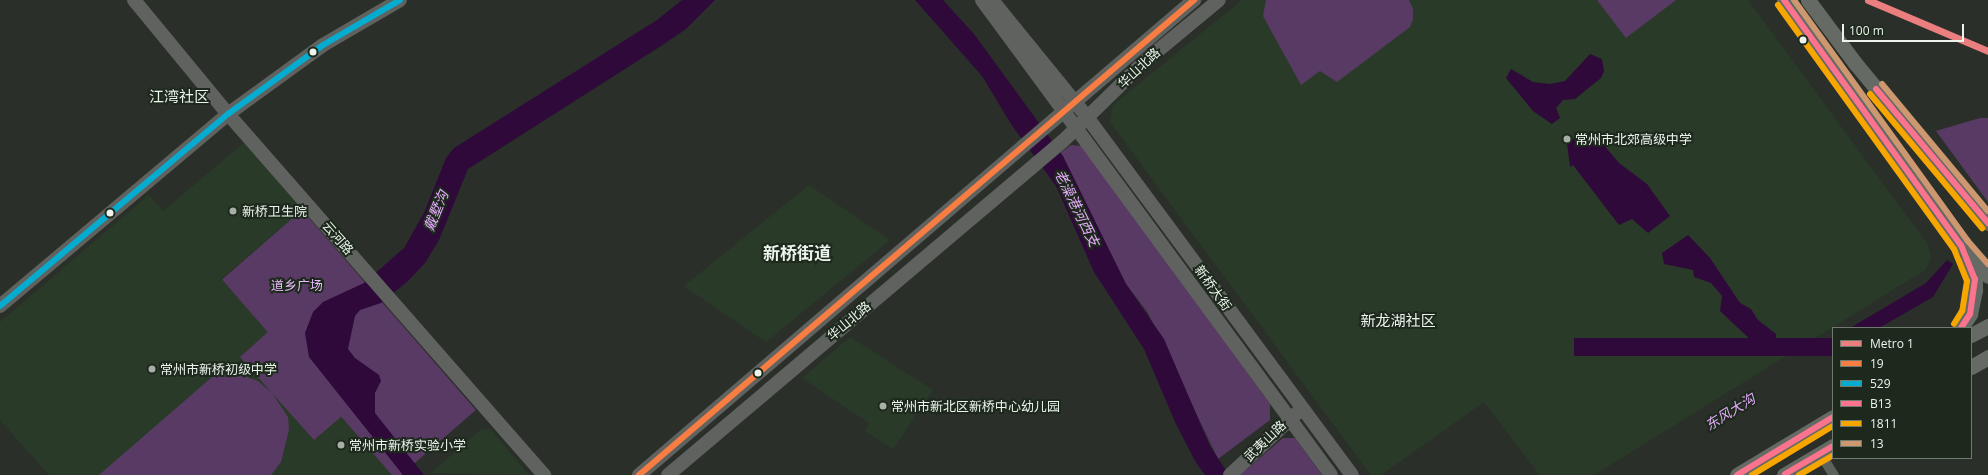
<!DOCTYPE html>
<meta charset="utf-8">
<style>
body{margin:0}
#map{position:relative;width:1988px;height:475px;overflow:hidden;background:#2a3029;font-family:"Open Sans","Noto Sans SC",sans-serif}
div>[style]{position:absolute}
[style*='--x']{left:calc(var(--x)*1px);top:calc(var(--y)*1px);width:calc(var(--w)*1px);rotate:calc(var(--a)*1deg)}
.built>*{inset:0;background:#2a3a28}
.green>*{inset:0;background:#593a65;transform-origin:0 0}
.water>*{inset:0;background:#2e093a;transform-origin:0 0}
.street>*{height:10px;margin:-5px;padding:0 5px;transform-origin:5px;border-radius:5px;background:#5e625d}
.secondary>*{height:14px;margin:-7px;padding:0 7px;transform-origin:7px;border-radius:7px;background:#60625f}
.primary>*{height:15px;margin:-7.5px;padding:0 7.5px;transform-origin:7.5px;border-radius:7.5px;background:#666a65}
.bus-1>*{height:6px;margin:-3px;padding:0 3px;transform-origin:3px;border-radius:3px;background:#f77d43}
.bus-2>*{height:6px;margin:-3px;padding:0 3px;transform-origin:3px;border-radius:3px;background:#06acd0}
.bus-3>*{height:6px;margin:-3px;padding:0 3px;transform-origin:3px;border-radius:3px;background:#fc738d}
.bus-4>*{height:6px;margin:-3px;padding:0 3px;transform-origin:3px;border-radius:3px;background:#f7a600}
.bus-5>*{height:6px;margin:-3px;padding:0 3px;transform-origin:3px;border-radius:3px;background:#cd976f}
.metro-1>*{height:7px;margin:-3.5px;padding:0 3.5px;transform-origin:3.5px;border-radius:3.5px;background:#eb7e7e}
.dots>*{width:11px;height:11px;translate:-50% -50%;box-sizing:border-box;border:2px solid #1d291c;border-radius:50%}
span{translate:-50% -50%;white-space:nowrap;text-align:center;line-height:1.15;-webkit-text-stroke:4px #1d291c;paint-order:stroke}
.street-label{font-size:13px;color:#ecf4eb}
.poi-label{font-size:13px;color:#ecf4eb}
.left{translate:0 -50%;text-align:left}
.park-label{font-size:13px;color:#e6baf7}
.water-label{font-size:14px;color:#e6acfc;font-style:italic}
.quarter-label{font-size:15px;color:#ecf4eb}
.district-label{font-size:17px;color:#ecf4eb;font-weight:700}
.legend{position:absolute;left:1832px;top:327px;width:140px;height:132px;box-sizing:border-box;background:#1d291c;border:1px solid #707a6f;margin:0;padding:5px 7px;list-style:none;font-size:12px;color:#ecf4eb}
.legend li{display:flex;align-items:center;gap:8px;height:20px}
.legend b{width:20px;border:1px solid #707a6f}
.scale{position:absolute;left:1842px;top:24px;width:122px;height:18px;box-sizing:border-box;border:2px solid #ecf4eb;border-top:0;padding-left:5px;font-size:12px;line-height:14px;white-space:nowrap;color:#ecf4eb;-webkit-text-stroke:3px #1d291c;paint-order:stroke}
</style>
<div id="map">
<div class="built">
<i style="clip-path:polygon(1242px 0,1748px 0,1928px 245px,1931px 258px,1925px 270px,1594px 475px,1540px 475px,1484px 402px,1381px 475px,1371px 475px,1110px 122px,1113px 105px)"></i>
<i style="clip-path:polygon(245px 142px,302px 210px,221px 279px,397px 475px,49px 475px,0 420px,0 322px,149px 195px,163px 211px)"></i>
<i style="clip-path:polygon(809px 185px,890px 240px,766px 342px,684px 286px)"></i>
<i style="clip-path:polygon(850px 337px,933px 390px,893px 449px,865px 431px,869px 423px,802px 378px)"></i>
<i style="clip-path:polygon(490px 429px,529px 475px,431px 473px,480px 430px)"></i>
</div>
<div class="green">
<i style="clip-path:polygon(1266px 0,1409px 0,1413px 9px,1413px 19px,1410px 27px,1337px 82px,1320px 71px,1301px 85px,1263px 16px)"></i>
<i style="clip-path:polygon(1597px 0,1676px 0,1626px 38px)"></i>
<i style="clip-path:polygon(1980px 118px,1988px 118px,1988px 202px,1936px 131px)"></i>
<i style="clip-path:polygon(1071px 145px,1082px 146px,1270px 404px,1270px 420px,1218px 459px,1148px 313px,1126px 284px,1060px 153px)"></i>
<i style="left:302px;top:210px;width:265px;height:106px;rotate:49deg"></i>
<i style="clip-path:polygon(268px 332px,342px 416px,314px 440px,272px 393px,288px 417px,289px 430px,281px 462px,271px 475px,99px 475px,227px 364px,235px 373px,258px 381px,272px 393px,240px 357px)"></i>
<i style="clip-path:polygon(1283px 438px,1295px 438px,1322px 475px,1240px 475px)"></i>
</div>
<div class="water">
<i style="clip-path:polygon(682px 0,715px 0,686px 29px,661px 46px,468px 169px,439px 240px,425px 263px,408px 281px,381px 303px,360px 310px,355px 316px,348px 349px,355px 358px,379px 375px,381px 381px,375px 393px,375px 413px,424px 475px,403px 475px,309px 357px,305px 333px,313px 312px,323px 302px,364px 283px,404px 248px,424px 213px,446px 158px,454px 148px,657px 20px)"></i>
<i style="clip-path:polygon(915px 0,943px 0,974px 34px,1063px 156px,1126px 284px,1164px 339px,1210px 446px,1229px 475px,1205px 475px,1195px 461px,1175px 422px,1144px 349px,1094px 272px,1056px 186px,1011px 124px,982px 76px)"></i>
<i style="clip-path:polygon(1590px 54px,1602px 59px,1604px 71px,1601px 78px,1575px 99px,1563px 100px,1556px 108px,1560px 118px,1552px 124px,1533px 111px,1506px 78px,1511px 69px,1533px 82px,1550px 84px,1565px 81px)"></i>
<i style="clip-path:polygon(1577px 136px,1582px 142px,1602px 143px,1619px 163px,1647px 184px,1670px 216px,1648px 233px,1632px 219px,1619px 225px,1573px 165px,1570px 167px,1567px 143px)"></i>
<i style="clip-path:polygon(1688px 235px,1710px 258px,1740px 303px,1751px 309px,1758px 320px,1776px 334px,1776px 339px,1759px 345px,1753px 342px,1720px 311px,1722px 296px,1711px 283px,1694px 277px,1693px 270px,1664px 264px,1662px 253px)"></i>
<i style="clip-path:polygon(1947px 260px,1953px 264px,1933px 297px,1879px 328px,1850px 328px,1926px 283px)"></i>
<i style="left:1833px;top:338px;width:18px;height:259px;rotate:90deg"></i>
</div>
<div class="street">
<i style="--x:1820;--y:453;--w:26;--a:58"></i>
</div>
<div class="secondary">
<i style="--x:134;--y:0;--w:148;--a:50.5"></i>
<i style="--x:228;--y:114;--w:480;--a:48.8"></i>
<i style="--x:982;--y:0;--w:589;--a:53.69"></i>
<i style="--x:992;--y:0;--w:151;--a:50.9"></i>
<i style="--x:1087;--y:117;--w:445;--a:53.5"></i>
<i style="--x:0;--y:306;--w:298;--a:-40.1"></i>
<i style="--x:228;--y:114;--w:117;--a:-36"></i>
<i style="--x:323;--y:45;--w:89;--a:-30.3"></i>
<i style="--x:639;--y:475;--w:731;--a:-40.56"></i>
<i style="--x:668;--y:475;--w:517;--a:-40.22"></i>
<i style="--x:1063;--y:141;--w:113;--a:-44.3"></i>
<i style="--x:1144;--y:62;--w:97;--a:-39.6"></i>
<i style="--x:1230;--y:475;--w:91;--a:-42.8"></i>
</div>
<div class="primary">
<i style="--x:1784;--y:0;--w:302;--a:54.2"></i>
<i style="--x:1961;--y:245;--w:41;--a:48.9"></i>
<i style="--x:1808;--y:0;--w:79;--a:53.3"></i>
<i style="--x:1855;--y:63;--w:208;--a:50.3"></i>
<i style="--x:1961;--y:328;--w:17;--a:-57"></i>
<i style="--x:1970;--y:314;--w:25;--a:-78"></i>
<i style="--x:1975;--y:290;--w:11;--a:-90"></i>
<i style="--x:1975;--y:279;--w:22;--a:-111"></i>
<i style="--x:1971;--y:335;--w:19;--a:-28"></i>
<i style="--x:1971;--y:367;--w:20;--a:-30"></i>
<i style="--x:1737;--y:475;--w:112;--a:-31.1"></i>
<i style="--x:1784;--y:475;--w:57;--a:-30.6"></i>
</div>
<div class="bus-1">
<i style="--x:639;--y:475;--w:731;--a:-40.56"></i>
</div>
<div class="bus-2">
<i style="--x:0;--y:306;--w:298;--a:-40.1"></i>
<i style="--x:228;--y:114;--w:117;--a:-36"></i>
<i style="--x:323;--y:45;--w:89;--a:-30.3"></i>
</div>
<div class="bus-3">
<i style="--x:1784;--y:0;--w:302;--a:54.2"></i>
<i style="--x:1961;--y:245;--w:37;--a:68"></i>
<i style="--x:1975;--y:279;--w:35;--a:98"></i>
<i style="--x:1970;--y:314;--w:17;--a:123"></i>
<i style="--x:1876;--y:89;--w:175;--a:50.1"></i>
<i style="--x:1785;--y:474;--w:56;--a:-30.3"></i>
<i style="--x:1737;--y:475;--w:112;--a:-31.1"></i>
</div>
<div class="bus-4">
<i style="--x:1778;--y:5;--w:301;--a:54.2"></i>
<i style="--x:1954;--y:249;--w:35;--a:68"></i>
<i style="--x:1967;--y:281;--w:30;--a:99"></i>
<i style="--x:1962;--y:311;--w:15;--a:122"></i>
<i style="--x:1870;--y:94;--w:175;--a:50.1"></i>
<i style="--x:1752;--y:475;--w:95;--a:-31.2"></i>
<i style="--x:1799;--y:475;--w:39;--a:-30"></i>
</div>
<div class="bus-5">
<i style="--x:1794;--y:0;--w:296;--a:54.2"></i>
<i style="--x:1967;--y:240;--w:32;--a:49"></i>
<i style="--x:1882;--y:84;--w:165;--a:50.2"></i>
</div>
<div class="metro-1">
<i style="--x:1868;--y:0;--w:130;--a:23"></i>
</div>
<div class="dots">
<i style="left:1803px;top:40px;background:#ecf4eb"></i>
<i style="left:313px;top:52px;background:#ecf4eb"></i>
<i style="left:1567px;top:139px;background:#a8afa7"></i>
<i style="left:233px;top:211px;background:#a8afa7"></i>
<i style="left:110px;top:213px;background:#ecf4eb"></i>
<i style="left:152px;top:369px;background:#a8afa7"></i>
<i style="left:758px;top:373px;background:#ecf4eb"></i>
<i style="left:883px;top:406px;background:#a8afa7"></i>
<i style="left:341px;top:445px;background:#a8afa7"></i>
</div>
<div class="street-label">
<span style="left:1139px;top:68px;rotate:-43deg">华山北路</span>
<span style="left:338px;top:238px;rotate:49deg">云河路</span>
<span style="left:1213px;top:288px;rotate:54deg">新桥大街</span>
<span style="left:849px;top:321px;rotate:-40deg">华山北路</span>
<span style="left:1265px;top:441px;rotate:-44deg">武夷山路</span>
</div>
<div class="poi-label">
<span class="left" style="left:1575px;top:139px">常州市北郊高级中学</span>
<span class="left" style="left:242px;top:211px">新桥卫生院</span>
<span class="left" style="left:160px;top:369px">常州市新桥初级中学</span>
<span class="left" style="left:891px;top:406px">常州市新北区新桥中心幼儿园</span>
<span class="left" style="left:349px;top:445px">常州市新桥实验小学</span>
</div>
<div class="park-label">
<span style="left:297px;top:285px">道乡广场</span>
</div>
<div class="water-label">
<span style="left:1077px;top:208px;rotate:64deg">老澡港河西支</span>
<span style="left:436px;top:211px;rotate:-68deg">戴墅沟</span>
<span style="left:1730px;top:412px;rotate:-32deg">东风大沟</span>
</div>
<div class="quarter-label">
<span style="left:179px;top:97px">江湾社区</span>
<span style="left:1398px;top:321px">新龙湖社区</span>
</div>
<div class="district-label">
<span style="left:797px;top:253px">新桥街道</span>
</div>
<ul class="legend">
<li><b style="height:5px;background:#eb7e7e"></b>Metro 1</li>
<li><b style="height:5px;background:#f77d43"></b>19</li>
<li><b style="height:5px;background:#06acd0"></b>529</li>
<li><b style="height:5px;background:#fc738d"></b>B13</li>
<li><b style="height:5px;background:#f7a600"></b>1811</li>
<li><b style="height:5px;background:#cd976f"></b>13</li>
</ul>
<div class="scale">100 m</div>
</div>
